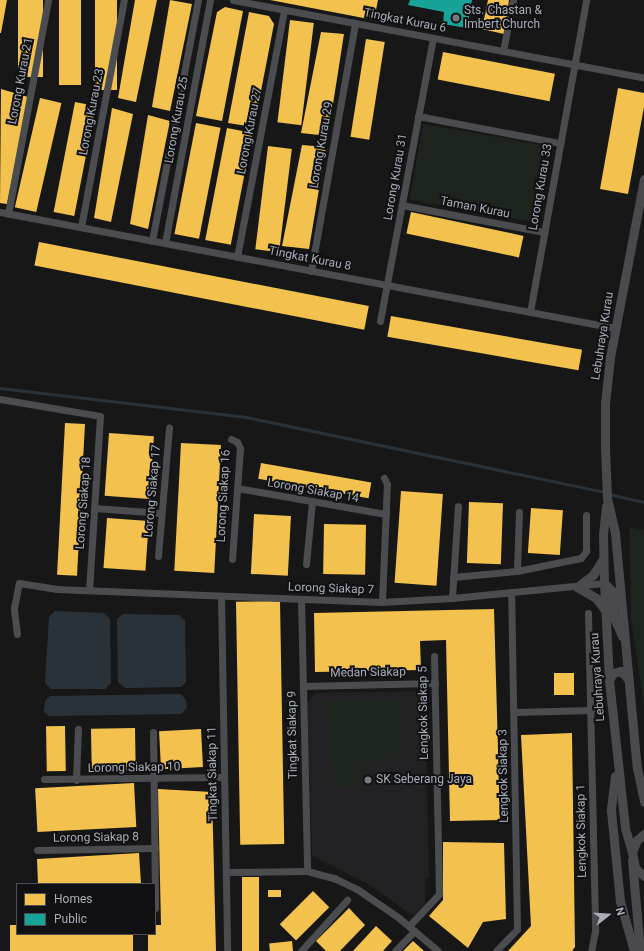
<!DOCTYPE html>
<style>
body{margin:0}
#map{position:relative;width:644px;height:951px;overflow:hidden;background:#171717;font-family:Roboto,sans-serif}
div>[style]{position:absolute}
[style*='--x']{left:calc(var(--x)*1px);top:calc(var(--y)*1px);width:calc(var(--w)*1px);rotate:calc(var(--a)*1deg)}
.built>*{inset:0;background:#212123}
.green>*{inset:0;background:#1d241e;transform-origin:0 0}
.water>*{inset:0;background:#2a3239}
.homes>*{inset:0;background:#f2c14e;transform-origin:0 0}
.public>*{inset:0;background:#17a398}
.stream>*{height:2.5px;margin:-1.25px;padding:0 1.25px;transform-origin:1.25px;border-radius:1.25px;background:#2a3239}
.street>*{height:7px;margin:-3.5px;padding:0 3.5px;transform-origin:3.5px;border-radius:3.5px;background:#4b4c50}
.secondary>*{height:9px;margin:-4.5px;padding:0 4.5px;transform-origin:4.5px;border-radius:4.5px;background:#4a4a4e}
.dots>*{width:11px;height:11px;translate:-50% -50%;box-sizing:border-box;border:2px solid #111113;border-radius:50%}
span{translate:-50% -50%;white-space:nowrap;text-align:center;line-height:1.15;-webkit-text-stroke:4px #111113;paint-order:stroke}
.poi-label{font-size:12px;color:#a8adb8}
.left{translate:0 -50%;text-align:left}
.street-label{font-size:12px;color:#a8adb8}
.legend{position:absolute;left:16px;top:883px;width:140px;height:52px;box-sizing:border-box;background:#111113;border:1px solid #4d4f55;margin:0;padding:5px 7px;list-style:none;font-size:12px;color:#a8adb8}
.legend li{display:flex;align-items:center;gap:8px;height:20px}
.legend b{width:20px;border:1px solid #4d4f55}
.north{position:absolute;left:588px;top:895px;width:40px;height:40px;-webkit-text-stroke:3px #111113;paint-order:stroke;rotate:73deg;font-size:11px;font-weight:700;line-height:16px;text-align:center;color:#a8adb8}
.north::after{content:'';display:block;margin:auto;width:14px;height:18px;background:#a8adb8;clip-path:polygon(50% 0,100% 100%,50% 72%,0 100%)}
</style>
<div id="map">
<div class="built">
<i style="clip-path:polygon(425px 691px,429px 878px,425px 879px,425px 904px,413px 916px,371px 886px,312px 856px,307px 703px,316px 693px)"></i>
</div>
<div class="green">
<i style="left:423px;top:124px;width:131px;height:77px;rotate:10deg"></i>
<i style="clip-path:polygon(629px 527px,644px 530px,644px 706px,631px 618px)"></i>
<i style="clip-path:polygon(403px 700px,401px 758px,366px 761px,364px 786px,335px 786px,323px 701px)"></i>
</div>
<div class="water">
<i style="clip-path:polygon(55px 611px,104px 613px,110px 619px,111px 683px,105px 689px,51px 689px,45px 683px,49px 617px)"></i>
<i style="clip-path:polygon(123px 614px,179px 615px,185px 621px,186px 682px,181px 687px,125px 688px,118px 682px,117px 619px)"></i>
<i style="clip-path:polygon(181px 694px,186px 700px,187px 708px,181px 714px,49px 716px,44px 712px,45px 701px,50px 696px)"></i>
</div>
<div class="homes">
<i style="clip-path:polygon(0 0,7px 0,1px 33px,0 33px)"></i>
<i style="left:18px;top:0;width:25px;height:77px"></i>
<i style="left:59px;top:0;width:22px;height:85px"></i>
<i style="left:95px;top:0;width:22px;height:90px"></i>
<i style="clip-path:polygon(135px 0,157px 0,136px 102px,118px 98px)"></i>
<i style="clip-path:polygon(170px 0,192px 4px,170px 111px,152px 107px)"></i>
<i style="clip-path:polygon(270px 0,378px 0,374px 20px)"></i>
<i style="clip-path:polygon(488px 0,509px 0,504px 34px,482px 29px)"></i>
<i style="clip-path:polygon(225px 7px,243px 11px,222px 121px,196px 116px,217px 12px)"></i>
<i style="clip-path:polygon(249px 12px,269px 16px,274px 24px,254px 127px,228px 123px)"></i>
<i style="left:290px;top:20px;width:24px;height:103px;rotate:7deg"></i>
<i style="clip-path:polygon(321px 32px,344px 34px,328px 136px,301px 133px)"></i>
<i style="left:366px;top:39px;width:19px;height:99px;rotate:9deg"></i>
<i style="left:443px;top:52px;width:114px;height:28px;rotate:11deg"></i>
<i style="clip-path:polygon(618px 88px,644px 93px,644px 107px,628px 194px,600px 189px)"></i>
<i style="clip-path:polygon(1px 89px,28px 97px,7px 204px,0 203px)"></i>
<i style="left:40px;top:98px;width:22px;height:112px;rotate:13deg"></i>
<i style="left:75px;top:102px;width:21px;height:112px;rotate:11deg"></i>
<i style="clip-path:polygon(112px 108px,133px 114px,111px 222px,94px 218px)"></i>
<i style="clip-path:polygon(148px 115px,170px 121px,148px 229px,130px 224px)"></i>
<i style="left:196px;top:123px;width:25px;height:113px;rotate:11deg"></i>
<i style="left:227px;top:128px;width:26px;height:114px;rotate:11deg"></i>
<i style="clip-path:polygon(302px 145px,326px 147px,309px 249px,282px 246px)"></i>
<i style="left:268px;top:146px;width:24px;height:104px;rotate:7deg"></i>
<i style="left:411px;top:212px;width:115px;height:22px;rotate:12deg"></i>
<i style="left:39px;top:242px;width:336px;height:24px;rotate:11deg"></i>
<i style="left:391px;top:316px;width:194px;height:21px;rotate:10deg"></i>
<i style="left:65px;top:423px;width:20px;height:152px;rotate:3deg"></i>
<i style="left:109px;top:433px;width:45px;height:63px;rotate:4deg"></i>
<i style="left:181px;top:443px;width:40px;height:128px;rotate:3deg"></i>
<i style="left:261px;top:463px;width:112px;height:16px;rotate:10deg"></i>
<i style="left:401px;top:491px;width:42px;height:92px;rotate:4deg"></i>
<i style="left:469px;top:502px;width:34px;height:61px;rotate:2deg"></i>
<i style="left:531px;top:508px;width:32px;height:45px;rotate:4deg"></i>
<i style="left:254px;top:514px;width:37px;height:60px;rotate:3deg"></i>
<i style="left:107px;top:518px;width:42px;height:50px;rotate:4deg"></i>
<i style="left:324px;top:524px;width:42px;height:50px;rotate:1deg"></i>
<i style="left:280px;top:601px;width:243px;height:44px;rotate:89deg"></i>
<i style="clip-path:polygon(494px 609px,500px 820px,450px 821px,446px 640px,420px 641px,421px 670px,315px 672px,314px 613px)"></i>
<i style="left:554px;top:673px;width:20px;height:22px"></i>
<i style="left:65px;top:726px;width:45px;height:19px;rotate:89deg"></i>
<i style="left:135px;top:728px;width:42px;height:44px;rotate:89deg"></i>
<i style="left:201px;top:729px;width:38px;height:42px;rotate:87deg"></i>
<i style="clip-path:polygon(572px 733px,575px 947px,572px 951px,508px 951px,531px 926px,521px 735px)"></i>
<i style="left:134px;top:783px;width:44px;height:99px;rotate:87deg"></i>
<i style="clip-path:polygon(158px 789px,212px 792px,216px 951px,148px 951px,148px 934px,155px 934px,155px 925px,161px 925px)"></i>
<i style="clip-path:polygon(443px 842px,504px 843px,506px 919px,483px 922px,468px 948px,429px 916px,443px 900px)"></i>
<i style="clip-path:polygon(139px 853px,141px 884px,38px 884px,37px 859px)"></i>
<i style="left:242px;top:877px;width:17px;height:74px"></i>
<i style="left:268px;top:890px;width:13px;height:7px"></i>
<i style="left:313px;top:891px;width:23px;height:47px;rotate:45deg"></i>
<i style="clip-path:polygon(349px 908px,365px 925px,340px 951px,326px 951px,316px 941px)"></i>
<i style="clip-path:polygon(10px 925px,17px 925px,17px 934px,133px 934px,133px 951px,10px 951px)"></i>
<i style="clip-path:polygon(376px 926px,392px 941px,383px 951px,353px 951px)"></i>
<i style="left:292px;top:941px;width:10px;height:23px;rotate:84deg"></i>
<i style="clip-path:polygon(413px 941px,424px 951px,403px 951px)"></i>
</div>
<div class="public">
<i style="clip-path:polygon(410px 0,472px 0,467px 28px,443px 24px,444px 12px,408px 5px)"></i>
</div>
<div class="stream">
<i style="--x:0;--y:388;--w:248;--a:6.7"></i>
<i style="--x:246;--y:417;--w:367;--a:11.8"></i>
<i style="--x:609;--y:494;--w:36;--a:13"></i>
</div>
<div class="street">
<i style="--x:233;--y:0;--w:418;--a:10.7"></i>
<i style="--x:503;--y:51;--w:52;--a:-78.9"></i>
<i style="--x:418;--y:116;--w:145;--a:10.8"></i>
<i style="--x:402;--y:205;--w:145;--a:10.8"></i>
<i style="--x:0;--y:212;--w:626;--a:10.68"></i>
<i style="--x:8;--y:214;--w:218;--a:-79.4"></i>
<i style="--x:81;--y:227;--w:231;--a:-79.3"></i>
<i style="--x:152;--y:241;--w:245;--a:-79.2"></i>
<i style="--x:165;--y:243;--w:247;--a:-79.5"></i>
<i style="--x:237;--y:257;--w:251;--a:-79.2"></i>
<i style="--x:311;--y:271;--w:252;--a:-79.9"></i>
<i style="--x:530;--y:312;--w:317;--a:-79.8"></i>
<i style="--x:380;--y:321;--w:288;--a:-79.4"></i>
<i style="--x:0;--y:399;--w:101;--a:9.6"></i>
<i style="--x:100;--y:416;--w:174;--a:93.6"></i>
<i style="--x:231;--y:439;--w:7;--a:27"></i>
<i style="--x:237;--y:442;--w:7;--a:63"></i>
<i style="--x:240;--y:448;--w:111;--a:94.1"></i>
<i style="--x:237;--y:488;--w:151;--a:9.9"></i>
<i style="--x:95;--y:508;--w:66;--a:4.3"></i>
<i style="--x:158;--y:556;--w:129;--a:-85.1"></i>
<i style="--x:306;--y:564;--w:62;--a:-84.5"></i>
<i style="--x:517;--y:571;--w:59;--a:-88.1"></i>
<i style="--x:453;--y:577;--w:64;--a:-5.4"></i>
<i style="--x:517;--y:571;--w:65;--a:-11.5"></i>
<i style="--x:581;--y:558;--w:9;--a:-54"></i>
<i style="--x:586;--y:551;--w:36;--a:-90"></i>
<i style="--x:221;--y:596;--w:355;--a:89"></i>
<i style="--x:452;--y:598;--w:92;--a:-86.3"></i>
<i style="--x:301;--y:599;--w:272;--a:88.7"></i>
<i style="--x:382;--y:602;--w:118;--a:-87.6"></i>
<i style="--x:387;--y:484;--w:7;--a:-117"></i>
<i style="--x:588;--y:613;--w:318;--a:88.7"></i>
<i style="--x:595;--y:931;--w:20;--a:101"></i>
<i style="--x:17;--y:634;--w:26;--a:-97"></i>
<i style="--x:14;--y:608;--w:25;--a:-79"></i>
<i style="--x:19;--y:583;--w:37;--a:9"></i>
<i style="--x:56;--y:589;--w:326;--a:2.3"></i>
<i style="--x:382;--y:602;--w:70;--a:-3.3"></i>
<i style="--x:452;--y:598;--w:153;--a:-5.6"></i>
<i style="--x:303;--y:686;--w:132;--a:-1.3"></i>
<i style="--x:515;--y:712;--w:76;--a:-1.5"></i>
<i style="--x:153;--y:732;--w:176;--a:89.3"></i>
<i style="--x:44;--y:779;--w:180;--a:-0.6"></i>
<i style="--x:76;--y:780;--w:51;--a:-87.8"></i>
<i style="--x:37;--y:850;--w:118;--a:-1"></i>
<i style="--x:226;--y:872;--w:81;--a:-0.7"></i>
<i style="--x:307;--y:871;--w:28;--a:15"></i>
<i style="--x:334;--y:878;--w:25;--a:26"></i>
<i style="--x:357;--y:889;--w:51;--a:34.6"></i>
<i style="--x:399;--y:918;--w:51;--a:40.2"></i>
<i style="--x:409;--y:926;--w:44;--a:-46.8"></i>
<i style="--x:439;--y:894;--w:238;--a:-91.2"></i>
<i style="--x:301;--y:951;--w:69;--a:-48"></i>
<i style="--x:395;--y:951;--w:28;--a:-46"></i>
<i style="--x:496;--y:951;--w:30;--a:-46"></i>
<i style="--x:517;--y:929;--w:337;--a:-91"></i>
</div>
<div class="secondary">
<i style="--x:644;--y:179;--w:182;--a:100.8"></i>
<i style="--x:610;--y:358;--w:45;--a:96.3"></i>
<i style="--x:605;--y:403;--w:45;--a:90"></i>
<i style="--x:605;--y:448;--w:50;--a:87.7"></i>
<i style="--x:607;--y:498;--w:36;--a:77"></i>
<i style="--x:615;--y:533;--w:236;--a:84.7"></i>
<i style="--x:637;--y:768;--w:35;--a:78"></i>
<i style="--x:606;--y:506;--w:28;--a:96"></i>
<i style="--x:603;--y:534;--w:49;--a:88.8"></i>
<i style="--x:604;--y:583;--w:97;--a:87"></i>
<i style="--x:609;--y:680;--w:149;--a:83.8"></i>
<i style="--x:625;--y:828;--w:25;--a:74"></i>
<i style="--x:604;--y:583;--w:11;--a:45"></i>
<i style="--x:612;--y:591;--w:27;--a:86"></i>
<i style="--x:614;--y:618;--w:20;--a:66"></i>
<i style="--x:577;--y:587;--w:22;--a:30"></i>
<i style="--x:596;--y:598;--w:15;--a:53"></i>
<i style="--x:577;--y:587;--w:20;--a:-37"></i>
<i style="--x:593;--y:575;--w:19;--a:-58"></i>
<i style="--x:609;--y:680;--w:8;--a:-60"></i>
<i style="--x:613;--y:673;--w:8;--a:-14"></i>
<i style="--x:621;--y:671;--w:11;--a:49"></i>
<i style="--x:615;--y:776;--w:35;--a:97"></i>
<i style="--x:611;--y:811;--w:90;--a:84.3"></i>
<i style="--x:620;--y:901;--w:52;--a:74.4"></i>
<i style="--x:644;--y:834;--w:9;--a:139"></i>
<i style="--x:637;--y:840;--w:13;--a:113"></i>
<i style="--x:632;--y:852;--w:16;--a:79"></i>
<i style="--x:635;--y:868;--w:12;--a:42"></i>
<i style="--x:632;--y:860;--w:91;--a:85"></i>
</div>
<div class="dots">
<i style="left:456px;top:18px;background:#757880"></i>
<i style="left:368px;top:780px;background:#757880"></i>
</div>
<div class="poi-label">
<span class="left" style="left:464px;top:18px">Sts. Chastan &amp;<br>Imbert Church</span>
<span class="left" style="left:376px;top:780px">SK Seberang Jaya</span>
</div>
<div class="street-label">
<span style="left:405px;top:21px;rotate:11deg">Tingkat Kurau 6</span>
<span style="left:21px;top:81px;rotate:-79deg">Lorong Kurau 21</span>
<span style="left:92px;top:112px;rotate:-79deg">Lorong Kurau 23</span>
<span style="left:177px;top:120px;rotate:-80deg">Lorong Kurau 25</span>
<span style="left:250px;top:131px;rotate:-79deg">Lorong Kurau 27</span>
<span style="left:322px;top:145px;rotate:-80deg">Lorong Kurau 29</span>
<span style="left:396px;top:177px;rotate:-80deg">Lorong Kurau 31</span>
<span style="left:541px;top:187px;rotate:-80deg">Lorong Kurau 33</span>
<span style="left:475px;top:208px;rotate:11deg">Taman Kurau</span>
<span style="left:310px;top:259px;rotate:11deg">Tingkat Kurau 8</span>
<span style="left:603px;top:336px;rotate:-81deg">Lebuhraya Kurau</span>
<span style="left:153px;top:491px;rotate:-85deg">Lorong Siakap 17</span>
<span style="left:313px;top:491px;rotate:10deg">Lorong Siakap 14</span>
<span style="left:224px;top:496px;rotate:-87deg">Lorong Siakap 16</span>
<span style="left:84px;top:503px;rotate:-86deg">Lorong Siakap 18</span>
<span style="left:331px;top:589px;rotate:2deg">Lorong Siakap 7</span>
<span style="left:368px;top:673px;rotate:-1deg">Medan Siakap</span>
<span style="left:598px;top:677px;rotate:-94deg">Lebuhraya Kurau</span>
<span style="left:424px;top:713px;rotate:-91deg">Lengkok Siakap 5</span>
<span style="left:293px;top:735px;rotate:-91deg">Tingkat Siakap 9</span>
<span style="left:134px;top:768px;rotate:-1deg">Lorong Siakap 10</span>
<span style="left:213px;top:774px;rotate:-91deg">Tingkat Siakap 11</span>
<span style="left:504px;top:776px;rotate:-91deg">Lengkok Siakap 3</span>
<span style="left:582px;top:831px;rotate:-91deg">Lengkok Siakap 1</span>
<span style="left:96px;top:838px;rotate:-1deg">Lorong Siakap 8</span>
</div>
<ul class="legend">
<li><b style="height:11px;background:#f2c14e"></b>Homes</li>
<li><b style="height:11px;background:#17a398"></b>Public</li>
</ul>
<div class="north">N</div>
</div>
